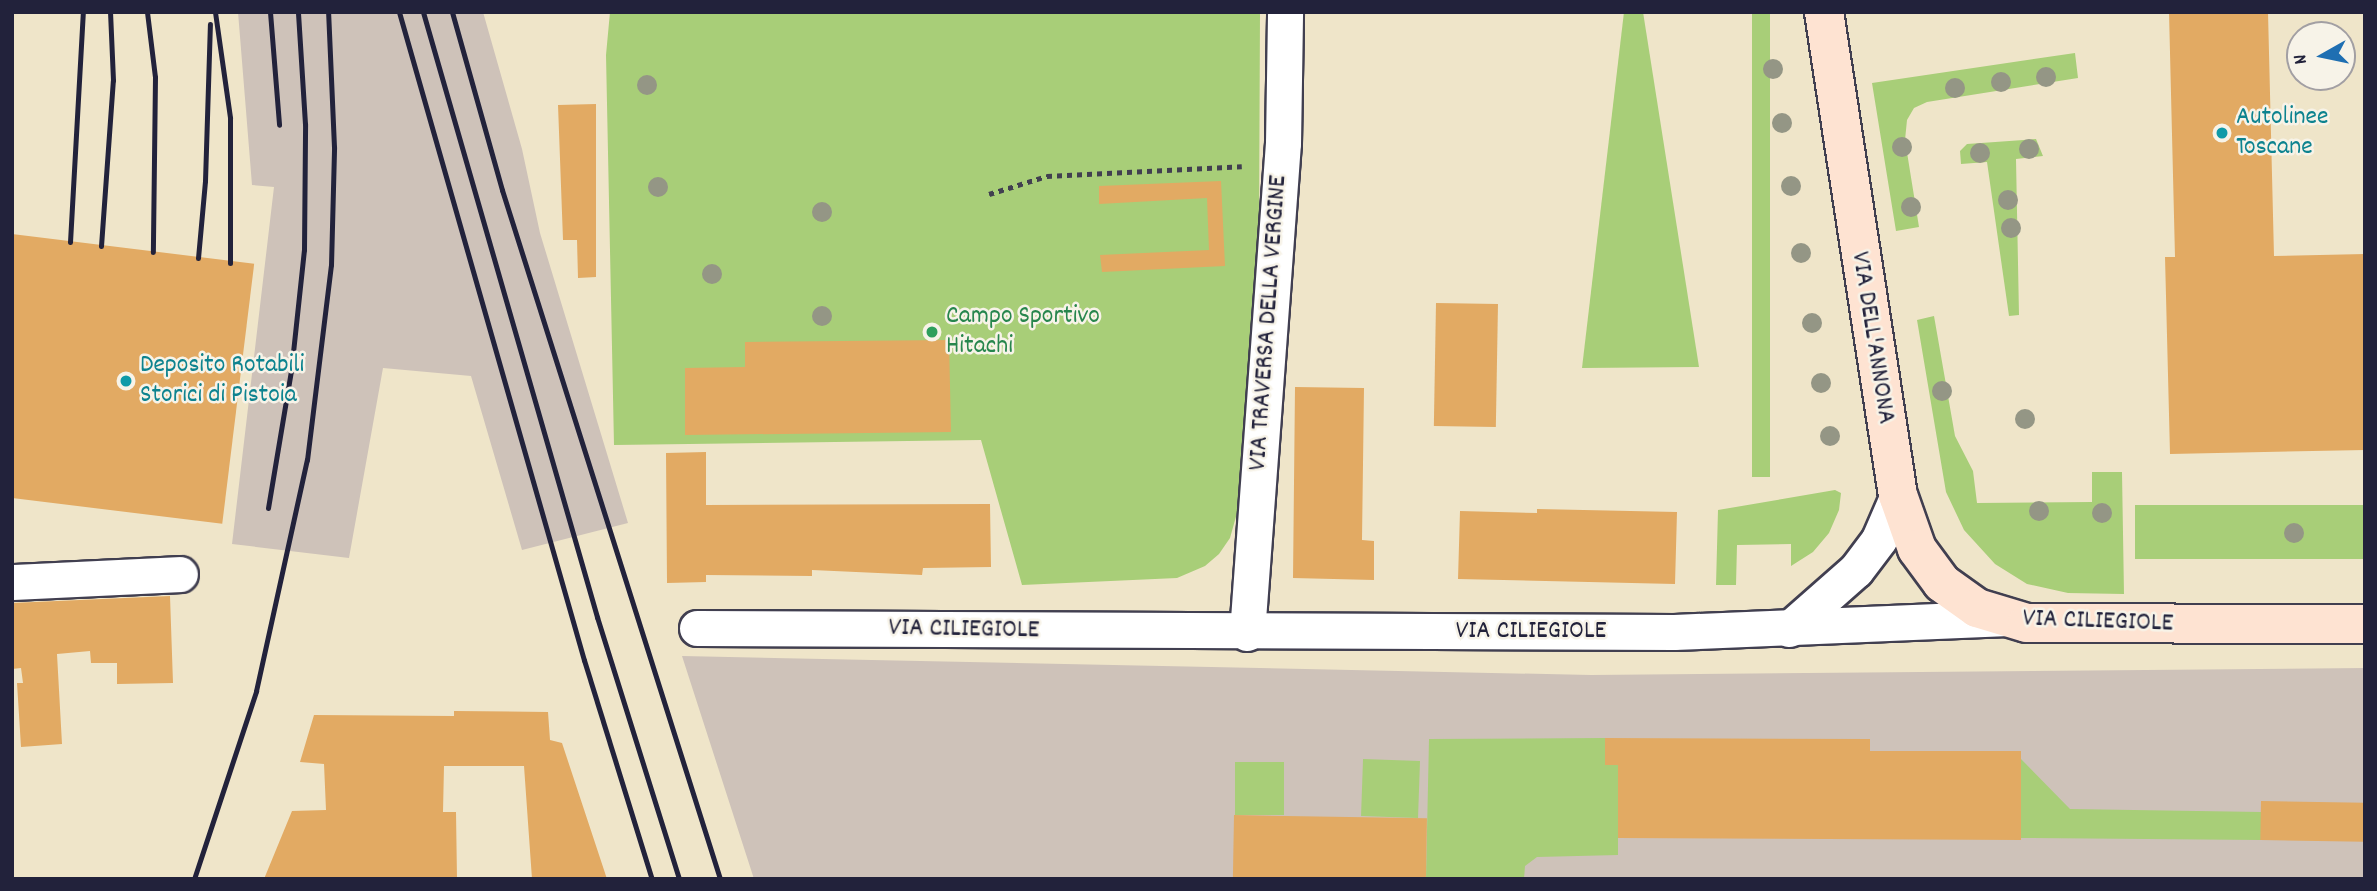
<!DOCTYPE html>
<style>
body{margin:0}
#map{position:relative;width:2377px;height:891px;overflow:hidden;background:#efe5c9;font-family:Dekko,sans-serif}
div>[style]{position:absolute}
[style*='--x']{left:calc(var(--x)*1px);top:calc(var(--y)*1px);width:calc(var(--w)*1px);rotate:calc(var(--a)*1deg)}
.industrial>*{inset:0;background:#cec2b9}
.green>*{inset:0;background:#a8ce78;transform-origin:0 0}
.building>*{inset:0;background:#e2aa63;transform-origin:0 0}
.path>*{height:4.5px;margin-top:-2.25px;transform-origin:0;background:repeating-linear-gradient(90deg,#413f50 0 5px,transparent 0 10px)}
.roads{filter:drop-shadow(2px 0 #413f50) drop-shadow(-2px 0 #413f50) drop-shadow(0 2px #413f50) drop-shadow(0 -2px #413f50)}
.street>*{height:35px;margin:-17.5px;padding:0 17.5px;transform-origin:17.5px;border-radius:17.5px;background:#fff}
.secondary>*{height:38px;margin:-19px;padding:0 19px;transform-origin:19px;border-radius:19px;background:#fee3d2}
.rail>*{height:5px;margin:-2.5px;padding:0 2.5px;transform-origin:2.5px;border-radius:2.5px;background:#22223b}
.trees>*{width:20px;height:20px;margin:-10px;border-radius:50%;background:#949685}
.dots>*{width:19px;height:19px;translate:-50% -50%;box-sizing:border-box;border:4px solid #f7f3e8;border-radius:50%}
span{translate:-50% -50%;white-space:nowrap;text-align:center;line-height:1.15;-webkit-text-stroke:5px #f7f3e8;paint-order:stroke}
.culture-label{font-size:26px;color:#0d838f}
.left{translate:0 -50%;text-align:left}
.leisure-label{font-size:26px;color:#27864d}
.street-label{font-size:26px;color:#22223b}
.frame{position:absolute;inset:0;border:14px solid #22223b;pointer-events:none}
.north{position:absolute;left:2286px;top:21px;width:70px;height:70px;box-sizing:border-box;background:#f7f3e8;border:2px solid #a29fa3;border-radius:50%;rotate:261deg;font-size:19px;font-weight:700;line-height:28px;text-align:center;color:#22223b}
.north::after{content:'';display:block;margin:auto;width:24px;height:32px;background:#1f6fb2;clip-path:polygon(50% 0,100% 100%,50% 72%,0 100%)}
</style>
<div id="map">
<div class="industrial">
<i style="clip-path:polygon(238px 12px,483px 12px,522px 149px,540px 233px,628px 523px,522px 550px,471px 376px,383px 368px,349px 558px,232px 544px,274px 187px,252px 185px)"></i>
<i style="clip-path:polygon(682px 656px,1591px 675px,2365px 668px,2365px 879px,754px 879px)"></i>
</div>
<div class="green">
<i style="clip-path:polygon(610px 12px,1260px 12px,1259px 232px,1239px 506px,1230px 538px,1219px 554px,1205px 566px,1177px 578px,1022px 585px,981px 440px,614px 445px,606px 55px)"></i>
<i style="clip-path:polygon(1624px 12px,1643px 12px,1699px 367px,1582px 368px)"></i>
<i style="left:1752px;top:12px;width:18px;height:465px"></i>
<i style="clip-path:polygon(2075px 53px,2078px 78px,1927px 102px,1914px 108px,1907px 120px,1905px 140px,1919px 227px,1896px 231px,1872px 83px)"></i>
<i style="clip-path:polygon(2036px 139px,2043px 156px,2016px 159px,2019px 315px,2009px 316px,1987px 162px,1961px 164px,1960px 151px,1967px 144px)"></i>
<i style="clip-path:polygon(1934px 316px,1955px 436px,1973px 471px,1977px 503px,2092px 502px,2092px 472px,2122px 472px,2124px 594px,2068px 593px,2027px 584px,1995px 564px,1964px 530px,1946px 492px,1917px 320px)"></i>
<i style="clip-path:polygon(1835px 490px,1841px 493px,1839px 510px,1829px 533px,1813px 552px,1791px 566px,1791px 544px,1737px 545px,1736px 585px,1716px 585px,1718px 510px)"></i>
<i style="left:2135px;top:505px;width:230px;height:54px"></i>
<i style="clip-path:polygon(1605px 738px,1606px 764px,1618px 765px,1618px 855px,1537px 857px,1525px 866px,1524px 879px,1426px 879px,1429px 739px)"></i>
<i style="clip-path:polygon(2021px 759px,2070px 809px,2261px 812px,2261px 840px,2021px 838px)"></i>
<i style="left:1420px;top:761px;width:57px;height:57px;rotate:92deg"></i>
<i style="left:1235px;top:762px;width:49px;height:53px"></i>
</div>
<div class="building">
<i style="clip-path:polygon(2169px 12px,2268px 12px,2274px 256px,2365px 254px,2365px 450px,2170px 454px,2165px 257px,2175px 257px)"></i>
<i style="clip-path:polygon(596px 104px,596px 277px,578px 278px,577px 240px,563px 240px,558px 105px)"></i>
<i style="clip-path:polygon(1221px 181px,1225px 266px,1102px 272px,1100px 255px,1209px 250px,1207px 198px,1099px 204px,1099px 186px)"></i>
<i style="left:12px;top:234px;width:244px;height:262px;rotate:7deg"></i>
<i style="left:1436px;top:303px;width:62px;height:123px;rotate:1deg"></i>
<i style="clip-path:polygon(949px 340px,951px 432px,685px 435px,685px 368px,745px 367px,745px 342px)"></i>
<i style="clip-path:polygon(1295px 387px,1364px 388px,1362px 540px,1374px 541px,1374px 580px,1293px 578px)"></i>
<i style="clip-path:polygon(706px 452px,706px 505px,990px 504px,991px 567px,923px 568px,922px 575px,812px 570px,812px 576px,706px 575px,706px 582px,667px 583px,666px 453px)"></i>
<i style="clip-path:polygon(1537px 509px,1677px 512px,1675px 584px,1458px 579px,1460px 511px,1537px 513px)"></i>
<i style="clip-path:polygon(170px 596px,173px 683px,117px 684px,117px 663px,91px 663px,90px 651px,57px 654px,62px 744px,21px 747px,17px 683px,23px 683px,21px 668px,12px 669px,12px 603px)"></i>
<i style="clip-path:polygon(454px 711px,548px 712px,550px 740px,562px 743px,607px 879px,532px 879px,524px 766px,444px 766px,443px 812px,456px 812px,457px 879px,264px 879px,292px 811px,326px 810px,324px 764px,300px 762px,314px 715px,454px 716px)"></i>
<i style="clip-path:polygon(1605px 738px,1870px 739px,1870px 751px,2021px 751px,2021px 840px,1618px 838px,1618px 765px,1605px 765px)"></i>
<i style="left:2261px;top:801px;width:104px;height:39px;rotate:1deg"></i>
<i style="left:1234px;top:815px;width:193px;height:64px;rotate:1deg"></i>
</div>
<div class="path">
<i style="--x:989;--y:194;--w:61;--a:-17.2"></i>
<i style="--x:1047;--y:176;--w:195;--a:-2.9"></i>
</div>
<div class="roads">
<div class="street">
<i style="--x:12;--y:582;--w:168;--a:-2.7"></i>
<i style="--x:697;--y:628;--w:977;--a:0.23"></i>
<i style="--x:1674;--y:632;--w:328;--a:-2.4"></i>
<i style="--x:1789;--y:629;--w:89;--a:-41.4"></i>
<i style="--x:1856;--y:570;--w:39;--a:-53"></i>
<i style="--x:1879;--y:539;--w:48;--a:-66.6"></i>
<i style="--x:1247;--y:633;--w:491;--a:-85.8"></i>
<i style="--x:1283;--y:143;--w:131;--a:-89.1"></i>
</div>
<div class="secondary">
<i style="--x:1824;--y:12;--w:489;--a:81.3"></i>
<i style="--x:1898;--y:495;--w:57;--a:70.6"></i>
<i style="--x:1917;--y:549;--w:42;--a:53.7"></i>
<i style="--x:1942;--y:583;--w:43;--a:35.5"></i>
<i style="--x:1977;--y:608;--w:52;--a:16.7"></i>
<i style="--x:2027;--y:623;--w:338;--a:0.2"></i>
</div>
</div>
<div class="rail">
<i style="--x:147;--y:12;--w:65;--a:83"></i>
<i style="--x:155;--y:77;--w:175;--a:90.7"></i>
<i style="--x:215;--y:12;--w:107;--a:81.9"></i>
<i style="--x:230;--y:118;--w:145;--a:90"></i>
<i style="--x:270;--y:12;--w:113;--a:85.4"></i>
<i style="--x:399;--y:12;--w:674;--a:74.07"></i>
<i style="--x:584;--y:660;--w:229;--a:72.8"></i>
<i style="--x:423;--y:12;--w:630;--a:73.95"></i>
<i style="--x:597;--y:617;--w:275;--a:72.6"></i>
<i style="--x:452;--y:12;--w:185;--a:74.3"></i>
<i style="--x:502;--y:190;--w:723;--a:72.44"></i>
<i style="--x:70;--y:242;--w:230;--a:-86.8"></i>
<i style="--x:101;--y:246;--w:166;--a:-85.9"></i>
<i style="--x:113;--y:80;--w:68;--a:-92.5"></i>
<i style="--x:198;--y:258;--w:77;--a:-84.8"></i>
<i style="--x:205;--y:181;--w:157;--a:-88.2"></i>
<i style="--x:268;--y:508;--w:139;--a:-80.5"></i>
<i style="--x:291;--y:371;--w:122;--a:-83.9"></i>
<i style="--x:304;--y:250;--w:126;--a:-89.5"></i>
<i style="--x:305;--y:124;--w:112;--a:-93.6"></i>
<i style="--x:194;--y:879;--w:198;--a:-71.7"></i>
<i style="--x:256;--y:691;--w:237;--a:-77.6"></i>
<i style="--x:307;--y:460;--w:196;--a:-83"></i>
<i style="--x:331;--y:265;--w:118;--a:-88.5"></i>
<i style="--x:334;--y:147;--w:135;--a:-92.5"></i>
</div>
<div class="trees">
<i style="left:1773px;top:69px"></i>
<i style="left:2046px;top:77px"></i>
<i style="left:2001px;top:82px"></i>
<i style="left:647px;top:85px"></i>
<i style="left:1955px;top:88px"></i>
<i style="left:1782px;top:123px"></i>
<i style="left:1902px;top:147px"></i>
<i style="left:2029px;top:149px"></i>
<i style="left:1980px;top:153px"></i>
<i style="left:1791px;top:186px"></i>
<i style="left:658px;top:187px"></i>
<i style="left:2008px;top:200px"></i>
<i style="left:1911px;top:207px"></i>
<i style="left:822px;top:212px"></i>
<i style="left:2011px;top:228px"></i>
<i style="left:1801px;top:253px"></i>
<i style="left:712px;top:274px"></i>
<i style="left:822px;top:316px"></i>
<i style="left:1812px;top:323px"></i>
<i style="left:1821px;top:383px"></i>
<i style="left:1942px;top:391px"></i>
<i style="left:2025px;top:419px"></i>
<i style="left:1830px;top:436px"></i>
<i style="left:2039px;top:511px"></i>
<i style="left:2102px;top:513px"></i>
<i style="left:2294px;top:533px"></i>
</div>
<div class="dots">
<i style="left:2222px;top:133px;background:#0f9aa8"></i>
<i style="left:932px;top:332px;background:#2e9e5b"></i>
<i style="left:126px;top:381px;background:#0f9aa8"></i>
</div>
<div class="culture-label">
<span class="left" style="left:2236px;top:133px">Autolinee<br>Toscane</span>
<span class="left" style="left:140px;top:381px">Deposito Rotabili<br>Storici di Pistoia</span>
</div>
<div class="leisure-label">
<span class="left" style="left:946px;top:332px">Campo Sportivo<br>Hitachi</span>
</div>
<div class="street-label">
<span style="left:1269px;top:323px;rotate:-86deg">VIA TRAVERSA DELLA VERGINE</span>
<span style="left:1872px;top:338px;rotate:81deg">VIA DELL'ANNONA</span>
<span style="left:2098px;top:622px;rotate:2deg">VIA CILIEGIOLE</span>
<span style="left:964px;top:630px;rotate:1deg">VIA CILIEGIOLE</span>
<span style="left:1531px;top:632px">VIA CILIEGIOLE</span>
</div>
<div class="frame"></div>
<div class="north">N</div>
</div>
